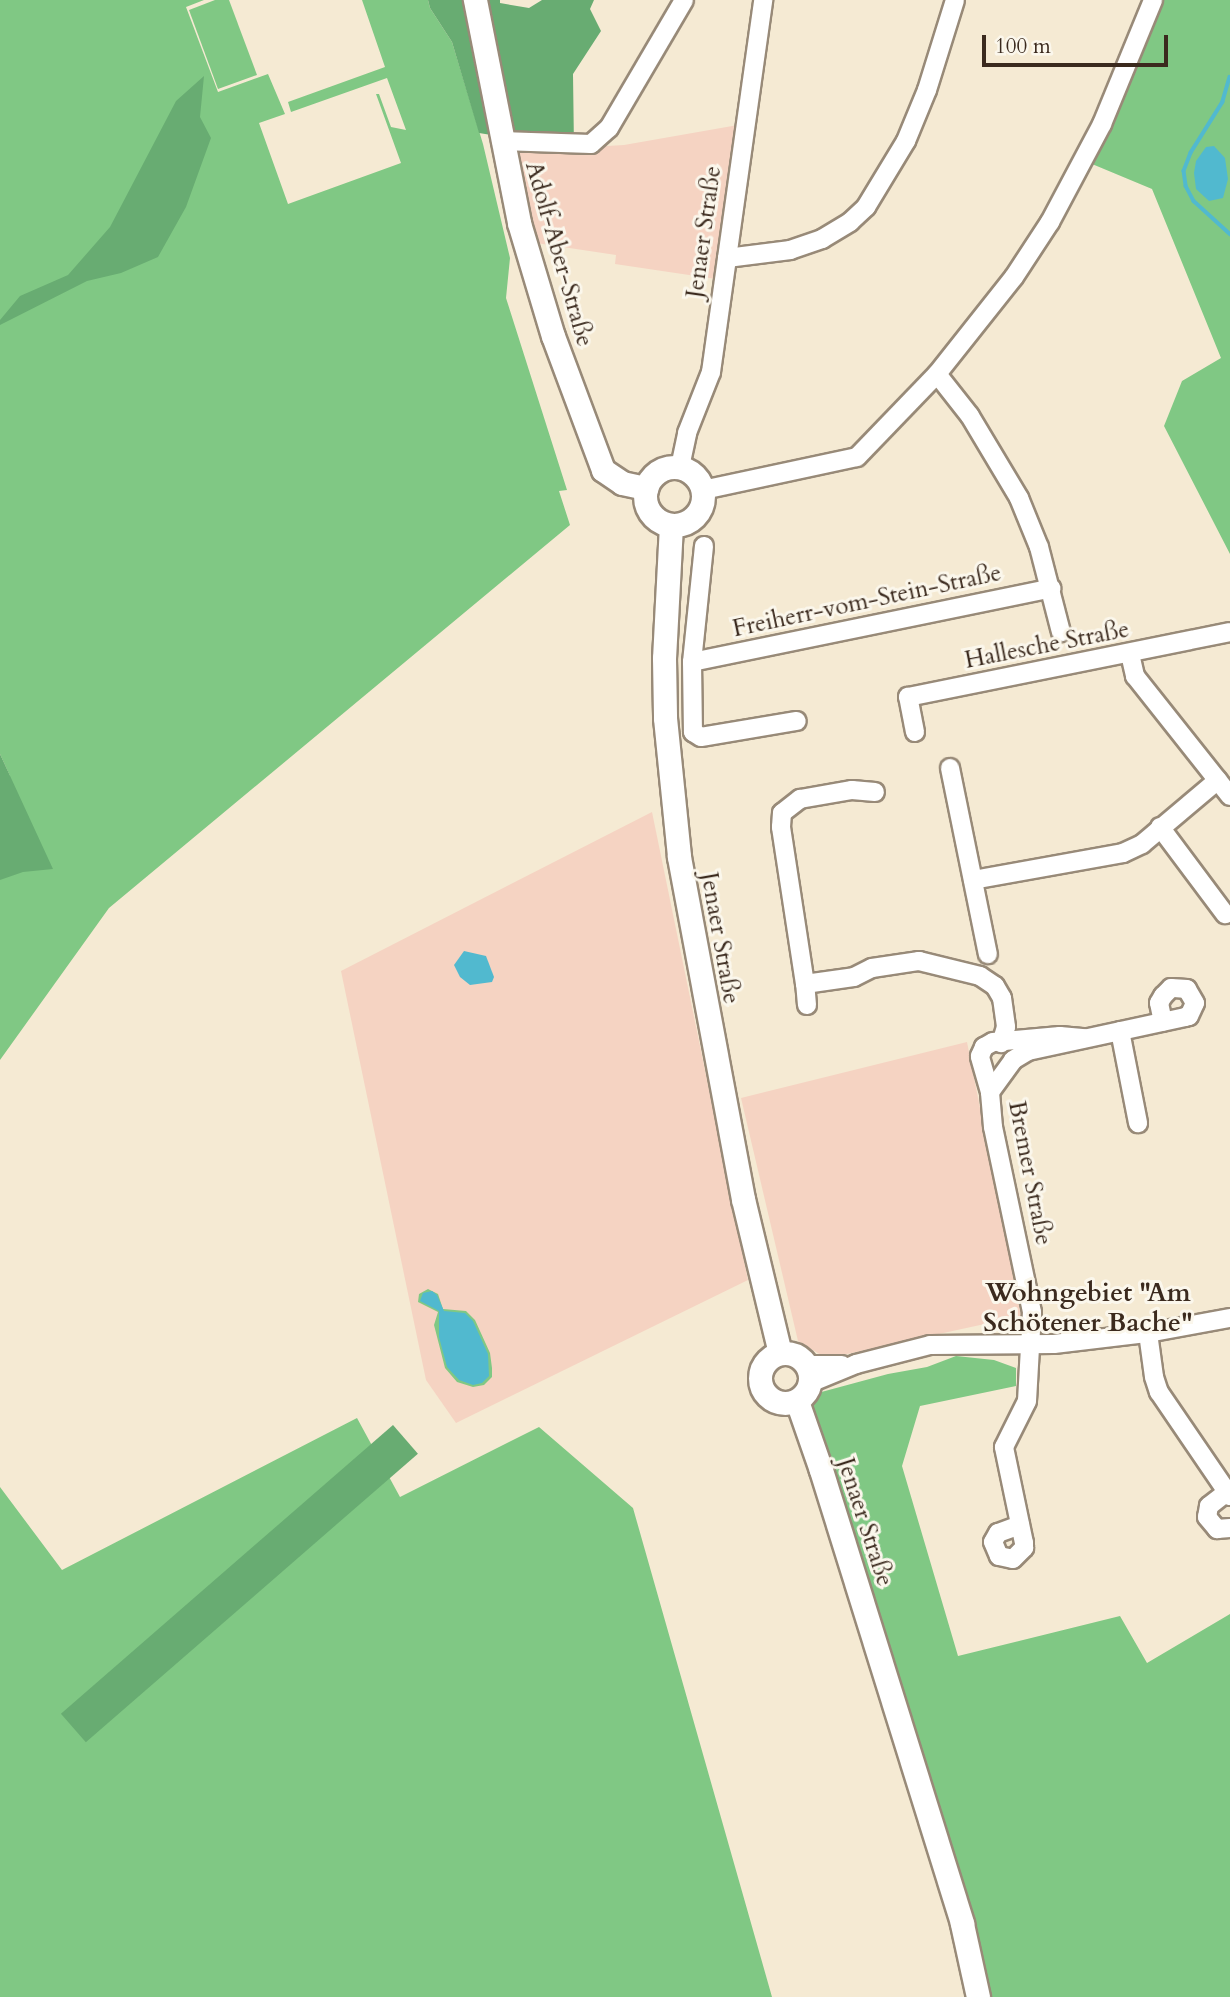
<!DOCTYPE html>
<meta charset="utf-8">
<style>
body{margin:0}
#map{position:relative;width:1230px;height:1997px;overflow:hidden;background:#f5ead3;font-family:Cardo,serif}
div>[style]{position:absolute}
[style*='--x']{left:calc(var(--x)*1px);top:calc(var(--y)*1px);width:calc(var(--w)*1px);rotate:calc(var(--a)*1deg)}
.built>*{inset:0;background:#f5d3c2}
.green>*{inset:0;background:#80c884}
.forest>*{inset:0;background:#68ac72;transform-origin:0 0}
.water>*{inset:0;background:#51b9cf}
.stream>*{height:3.5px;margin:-1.75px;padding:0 1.75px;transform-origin:1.75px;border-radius:1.75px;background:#51b9cf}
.roads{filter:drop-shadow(2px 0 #988a78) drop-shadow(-2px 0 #988a78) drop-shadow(0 2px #988a78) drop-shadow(0 -2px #988a78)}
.minor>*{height:18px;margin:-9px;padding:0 9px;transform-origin:9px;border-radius:9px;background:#fff}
.major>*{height:23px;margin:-11.5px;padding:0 11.5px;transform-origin:11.5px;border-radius:11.5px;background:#fff}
.major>.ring{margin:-11.5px;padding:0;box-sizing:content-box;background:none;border:23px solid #fff;border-radius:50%}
span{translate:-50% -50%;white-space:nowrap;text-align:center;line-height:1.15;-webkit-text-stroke:6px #fbf7ec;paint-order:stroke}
.street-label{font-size:24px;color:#3b2a1e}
.neighbourhood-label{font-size:26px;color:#3b2a1e;font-weight:700}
.scale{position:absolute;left:982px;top:35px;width:186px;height:32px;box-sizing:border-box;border:4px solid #3b2a1e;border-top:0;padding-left:9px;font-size:21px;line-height:24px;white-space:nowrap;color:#3b2a1e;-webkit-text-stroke:5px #fbf7ec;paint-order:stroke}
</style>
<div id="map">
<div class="built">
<i style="clip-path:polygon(738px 125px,716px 279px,615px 264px,616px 255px,536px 243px,509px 145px,574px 148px,624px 145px)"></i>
<i style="clip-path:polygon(652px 812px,748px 1280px,456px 1423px,426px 1380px,341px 971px)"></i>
<i style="clip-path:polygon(967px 1042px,1021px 1316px,847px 1354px,821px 1355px,798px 1341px,741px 1098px)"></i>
</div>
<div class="green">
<i style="clip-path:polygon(0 0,204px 0,186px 7px,218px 92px,268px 74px,285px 114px,259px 123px,288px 204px,401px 163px,376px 94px,379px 94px,391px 127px,406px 130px,387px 78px,291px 112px,288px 102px,385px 67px,362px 0,428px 0,430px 8px,452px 42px,483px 144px,510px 258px,506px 298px,567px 490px,559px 491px,570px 525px,109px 908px,0 1060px,0 788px,10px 776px,0 754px)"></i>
<i style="clip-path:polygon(215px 0,229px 0,257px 75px,218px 89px,189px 10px)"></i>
<i style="clip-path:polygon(1159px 0,1230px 0,1230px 554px,1164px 426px,1182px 381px,1221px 358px,1152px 189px,1092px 164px)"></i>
<i style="clip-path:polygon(428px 1289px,438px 1294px,443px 1309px,466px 1311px,475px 1320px,490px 1353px,492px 1368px,492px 1377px,484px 1385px,473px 1387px,457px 1382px,445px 1368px,434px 1325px,438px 1312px,418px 1302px,419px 1294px)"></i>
<i style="clip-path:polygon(956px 1356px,994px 1360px,1016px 1368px,1016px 1386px,920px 1406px,902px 1466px,958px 1656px,1120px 1616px,1147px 1663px,1230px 1614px,1230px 1997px,990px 1997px,973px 1920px,810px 1407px,814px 1394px,888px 1374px,927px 1367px)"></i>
<i style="clip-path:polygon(357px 1418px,400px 1497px,539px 1427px,633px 1508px,772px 1997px,0 1997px,0 1487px,62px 1570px)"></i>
</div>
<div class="forest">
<i style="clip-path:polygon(428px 0,500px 0,500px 3px,529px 8px,542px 0,594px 0,590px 9px,601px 31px,573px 74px,574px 148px,479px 133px,452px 42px,430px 8px)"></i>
<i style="clip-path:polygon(204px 76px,200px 117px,211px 138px,186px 207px,158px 257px,121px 273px,87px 281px,0 325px,0 320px,20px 296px,68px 275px,110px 227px,176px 101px)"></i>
<i style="clip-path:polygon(0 754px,53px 869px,23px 872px,0 880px)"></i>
<i style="left:393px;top:1425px;width:38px;height:440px;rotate:49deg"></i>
</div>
<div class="water">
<i style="clip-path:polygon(1214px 146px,1225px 158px,1228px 179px,1223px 198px,1209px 201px,1196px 189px,1194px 173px,1196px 161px,1206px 147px)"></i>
<i style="clip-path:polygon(464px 951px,486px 956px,494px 977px,492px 982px,470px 985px,460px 977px,454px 965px)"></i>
<i style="clip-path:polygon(432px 1291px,437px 1295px,444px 1311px,465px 1313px,473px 1321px,488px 1354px,489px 1376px,482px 1383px,473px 1385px,459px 1380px,447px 1367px,439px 1337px,439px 1311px,420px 1301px,423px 1293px)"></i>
</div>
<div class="stream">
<i style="--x:1230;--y:77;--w:26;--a:106"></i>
<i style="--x:1223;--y:102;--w:60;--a:122.1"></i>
<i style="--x:1191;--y:153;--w:19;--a:111"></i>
<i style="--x:1184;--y:171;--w:15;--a:82"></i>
<i style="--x:1186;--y:186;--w:17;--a:62"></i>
<i style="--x:1194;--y:201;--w:49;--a:42.5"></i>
</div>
<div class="roads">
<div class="minor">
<i style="--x:501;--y:141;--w:90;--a:1.9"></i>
<i style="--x:591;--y:144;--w:24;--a:-42"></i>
<i style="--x:609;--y:128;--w:148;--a:-59.6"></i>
<i style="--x:727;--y:258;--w:64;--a:-7.2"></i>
<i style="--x:790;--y:250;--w:34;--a:-19"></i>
<i style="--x:822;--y:239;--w:33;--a:-31"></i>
<i style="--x:850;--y:222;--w:22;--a:-43"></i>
<i style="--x:866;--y:207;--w:77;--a:-58.8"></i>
<i style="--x:906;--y:141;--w:55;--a:-67.6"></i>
<i style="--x:927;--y:90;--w:94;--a:-72.7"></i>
<i style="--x:937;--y:374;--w:53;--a:51.8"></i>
<i style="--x:970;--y:416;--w:96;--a:59.1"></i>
<i style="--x:1019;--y:498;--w:53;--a:67.8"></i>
<i style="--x:1039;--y:547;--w:88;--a:75.5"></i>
<i style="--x:680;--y:467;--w:35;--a:-78"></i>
<i style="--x:687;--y:433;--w:66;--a:-68.5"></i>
<i style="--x:711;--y:372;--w:376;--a:-82"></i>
<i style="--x:703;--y:490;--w:157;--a:-12.1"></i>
<i style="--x:857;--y:457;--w:115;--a:-46.1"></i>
<i style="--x:937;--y:374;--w:124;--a:-51.6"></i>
<i style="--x:1014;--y:277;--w:66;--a:-56.8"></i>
<i style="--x:1050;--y:222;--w:111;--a:-62"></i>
<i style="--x:1102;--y:124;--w:134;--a:-67.6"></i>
<i style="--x:704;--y:546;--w:117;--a:95.9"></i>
<i style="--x:692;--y:662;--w:70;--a:89.2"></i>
<i style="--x:693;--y:732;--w:9;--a:32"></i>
<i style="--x:701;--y:737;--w:97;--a:-9.5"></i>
<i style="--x:1130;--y:654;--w:23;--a:77"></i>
<i style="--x:1135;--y:676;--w:153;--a:51.6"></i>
<i style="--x:692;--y:662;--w:367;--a:-11.6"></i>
<i style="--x:915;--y:732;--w:36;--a:-101"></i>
<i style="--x:908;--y:697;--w:328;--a:-11.4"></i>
<i style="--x:950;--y:768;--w:190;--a:78.5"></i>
<i style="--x:1160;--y:827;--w:109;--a:53.2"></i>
<i style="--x:973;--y:880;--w:152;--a:-10.2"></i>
<i style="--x:1123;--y:853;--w:21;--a:-25"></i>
<i style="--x:1142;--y:844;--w:99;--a:-40.1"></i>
<i style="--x:805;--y:984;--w:159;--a:-98.7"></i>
<i style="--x:781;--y:827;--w:14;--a:-86"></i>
<i style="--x:782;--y:813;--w:23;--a:-38"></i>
<i style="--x:800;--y:799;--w:53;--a:-9.8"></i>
<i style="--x:852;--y:790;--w:23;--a:5"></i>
<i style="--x:807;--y:1005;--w:21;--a:-95"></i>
<i style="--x:805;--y:984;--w:49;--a:-8.1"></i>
<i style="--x:854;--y:977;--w:20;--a:-27"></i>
<i style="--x:872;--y:968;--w:48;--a:-8.5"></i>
<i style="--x:919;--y:961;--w:63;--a:13.8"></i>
<i style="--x:980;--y:976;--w:18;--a:34"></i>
<i style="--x:995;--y:986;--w:14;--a:60"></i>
<i style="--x:1002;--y:998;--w:29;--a:82"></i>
<i style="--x:1006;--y:1027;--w:17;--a:107"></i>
<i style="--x:1120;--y:1031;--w:94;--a:78.9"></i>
<i style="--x:990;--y:1092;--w:39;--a:-54"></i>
<i style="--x:1013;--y:1060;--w:17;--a:-31"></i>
<i style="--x:1028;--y:1051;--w:161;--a:-12.2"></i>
<i style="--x:1185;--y:1017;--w:4;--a:-14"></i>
<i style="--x:1189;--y:1016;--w:14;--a:-65"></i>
<i style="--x:1195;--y:1003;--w:16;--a:-120"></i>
<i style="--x:1187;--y:989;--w:16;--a:-176"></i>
<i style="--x:1171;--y:988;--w:11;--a:135"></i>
<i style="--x:1163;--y:996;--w:8;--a:120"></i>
<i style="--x:1159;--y:1003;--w:19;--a:78"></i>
<i style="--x:1148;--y:1333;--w:44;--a:82.2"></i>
<i style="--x:1154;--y:1377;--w:16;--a:72"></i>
<i style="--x:1159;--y:1392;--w:126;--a:55.7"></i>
<i style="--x:807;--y:1365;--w:35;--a:0"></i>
<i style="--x:810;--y:1383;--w:50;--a:-22.4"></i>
<i style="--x:856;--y:1364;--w:76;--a:-14.4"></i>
<i style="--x:930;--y:1345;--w:124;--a:-0.5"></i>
<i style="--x:1054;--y:1344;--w:95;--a:-6.7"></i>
<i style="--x:1148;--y:1333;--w:83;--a:-10.4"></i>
<i style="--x:1227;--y:1492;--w:23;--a:142"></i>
<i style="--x:1209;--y:1506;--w:11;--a:100"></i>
<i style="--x:1207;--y:1517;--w:16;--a:50"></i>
<i style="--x:1217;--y:1529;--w:13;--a:-4"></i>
<i style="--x:1020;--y:1525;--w:23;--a:160"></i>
<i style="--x:998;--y:1533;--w:10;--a:119"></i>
<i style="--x:993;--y:1542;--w:15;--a:67"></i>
<i style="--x:999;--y:1556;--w:14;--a:12"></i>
<i style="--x:1013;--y:1559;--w:16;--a:-45"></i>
<i style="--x:1024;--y:1548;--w:5;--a:-90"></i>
<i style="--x:1024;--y:1543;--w:98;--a:-101.8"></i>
<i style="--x:1004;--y:1447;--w:51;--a:-63.4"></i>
<i style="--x:1027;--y:1401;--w:89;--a:-86.8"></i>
<i style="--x:1032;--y:1312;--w:189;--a:-101.9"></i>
<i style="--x:993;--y:1127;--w:35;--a:-95"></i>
<i style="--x:990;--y:1092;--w:37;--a:-106"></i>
<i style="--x:980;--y:1056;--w:10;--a:-66"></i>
<i style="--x:984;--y:1047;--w:10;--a:-29"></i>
<i style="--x:993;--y:1042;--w:67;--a:-5.1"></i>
<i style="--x:1060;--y:1036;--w:25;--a:5"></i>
</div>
<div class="major">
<i style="--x:475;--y:0;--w:227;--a:78.8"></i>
<i style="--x:519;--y:223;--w:118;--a:73.3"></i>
<i style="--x:553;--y:336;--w:143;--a:69.5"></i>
<i style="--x:603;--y:470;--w:23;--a:34"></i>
<i style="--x:622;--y:483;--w:25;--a:12"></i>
<i class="ring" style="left:645px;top:467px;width:35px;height:35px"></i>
<i style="--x:671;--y:525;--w:133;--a:93"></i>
<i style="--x:664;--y:658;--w:60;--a:89"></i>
<i style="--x:665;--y:718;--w:140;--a:84.2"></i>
<i style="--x:679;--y:857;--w:348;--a:79.4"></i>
<i style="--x:743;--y:1199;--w:158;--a:76.5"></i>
<i class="ring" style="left:760px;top:1353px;width:27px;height:27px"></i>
<i style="--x:797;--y:1401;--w:73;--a:70.8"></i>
<i style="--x:821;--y:1470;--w:475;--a:72.7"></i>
<i style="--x:962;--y:1924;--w:75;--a:77.6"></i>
</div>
</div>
<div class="street-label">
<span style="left:704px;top:232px;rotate:-82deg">Jenaer Straße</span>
<span style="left:559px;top:254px;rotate:74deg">Adolf-Aber-Straße</span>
<span style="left:867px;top:601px;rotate:-12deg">Freiherr-vom-Stein-Straße</span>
<span style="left:1047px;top:645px;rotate:-11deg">Hallesche Straße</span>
<span style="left:720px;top:938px;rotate:80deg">Jenaer Straße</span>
<span style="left:1030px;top:1173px;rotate:79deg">Bremer Straße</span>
<span style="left:865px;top:1522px;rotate:72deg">Jenaer Straße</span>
</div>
<div class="neighbourhood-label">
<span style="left:1088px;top:1308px">Wohngebiet "Am<br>Schötener Bache"</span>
</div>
<div class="scale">100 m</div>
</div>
